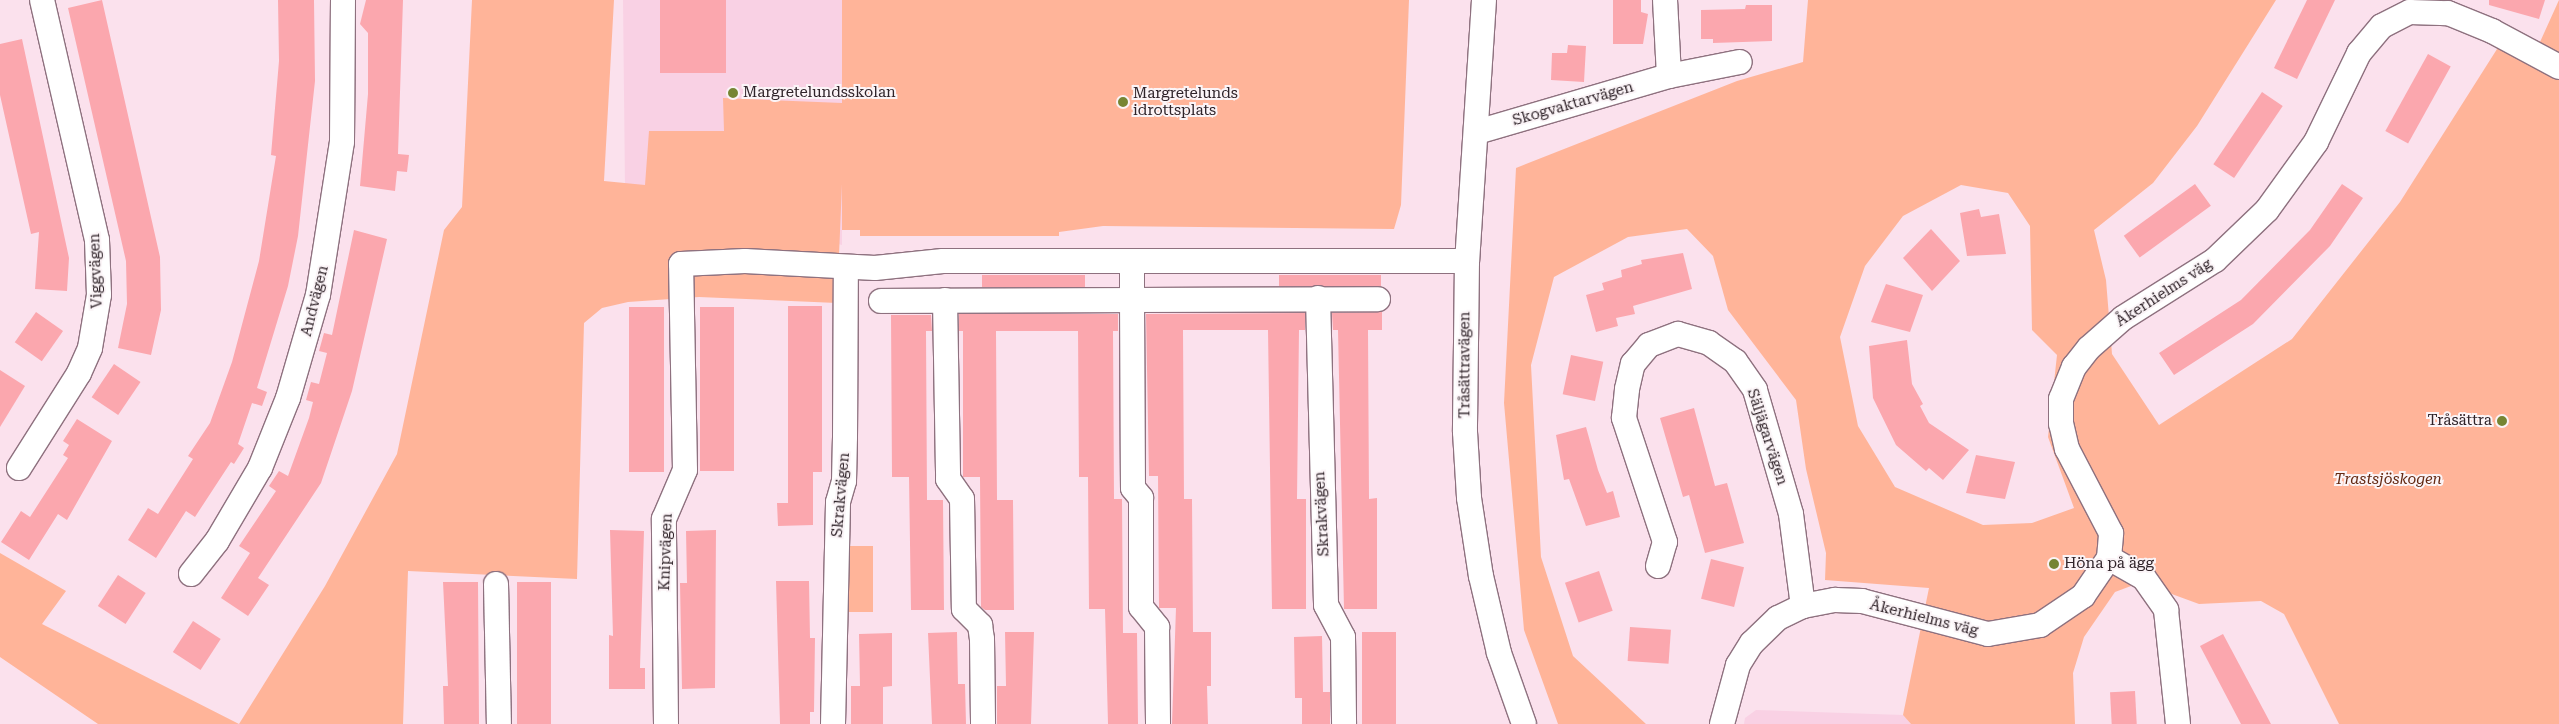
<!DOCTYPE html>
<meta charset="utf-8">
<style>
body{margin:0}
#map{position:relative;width:2559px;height:724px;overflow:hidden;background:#fbe1ed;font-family:"Roboto Serif",serif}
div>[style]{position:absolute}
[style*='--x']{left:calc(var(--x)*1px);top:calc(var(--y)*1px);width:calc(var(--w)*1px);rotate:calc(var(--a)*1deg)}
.built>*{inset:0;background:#f9d1e4}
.green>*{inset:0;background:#ffb499;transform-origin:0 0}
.building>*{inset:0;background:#fba7ae;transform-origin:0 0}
.roads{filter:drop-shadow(1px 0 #8e717f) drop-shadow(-1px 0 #8e717f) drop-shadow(0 1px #8e717f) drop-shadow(0 -1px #8e717f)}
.minor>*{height:24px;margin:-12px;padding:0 12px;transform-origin:12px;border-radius:12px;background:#fff}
.dots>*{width:14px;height:14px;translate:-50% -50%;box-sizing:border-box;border:2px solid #fbf4f7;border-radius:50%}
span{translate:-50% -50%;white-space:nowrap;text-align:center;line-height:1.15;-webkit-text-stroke:4px #fbf4f7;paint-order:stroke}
.poi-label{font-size:15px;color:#2f2329}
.left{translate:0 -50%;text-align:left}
.right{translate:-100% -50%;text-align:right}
.street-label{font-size:15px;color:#2f2329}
.park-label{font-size:15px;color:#642912;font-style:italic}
</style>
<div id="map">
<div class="built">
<i style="clip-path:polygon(623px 0,842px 0,842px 245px,625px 187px)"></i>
<i style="clip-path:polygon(1756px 710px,1903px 715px,1911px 724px,1744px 724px,1745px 718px)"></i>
</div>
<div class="green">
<i style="clip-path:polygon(472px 0,614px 0,604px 181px,645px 185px,649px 131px,724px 131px,723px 98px,842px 103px,842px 0,1409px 0,1401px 205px,1394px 229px,1103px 226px,1059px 232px,1059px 236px,860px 236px,860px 230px,842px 230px,842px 184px,837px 303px,699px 297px,628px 302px,602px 308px,584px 323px,577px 579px,408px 571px,403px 724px,98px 724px,0 657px,0 553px,66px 591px,42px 624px,239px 724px,325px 586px,397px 454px,444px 230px,462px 207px)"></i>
<i style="clip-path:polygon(evenodd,1808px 0,2276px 0,2197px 126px,2153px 183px,2094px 230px,2106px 280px,2112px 354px,2159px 425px,2292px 339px,2400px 202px,2511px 27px,2540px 42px,2559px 0,2559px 724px,2339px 724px,2284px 614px,2261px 601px,2199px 604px,2169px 593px,2131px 586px,2115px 592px,2084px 637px,2073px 673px,2075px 724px,1911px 724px,1903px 715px,1929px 588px,1825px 580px,1826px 553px,1806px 469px,1796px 400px,1728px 310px,1713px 256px,1687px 229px,1628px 237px,1554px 277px,1531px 365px,1541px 557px,1573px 656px,1646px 724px,1558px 724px,1524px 630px,1504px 403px,1516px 168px,1737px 81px,1803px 62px,1808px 0,1961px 185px,2008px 193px,2030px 226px,2032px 330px,2057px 355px,2048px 437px,2074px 508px,2032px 523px,1983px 525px,1895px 487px,1858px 426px,1840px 337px,1865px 266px,1903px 216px,1961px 185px)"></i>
<i style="left:848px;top:546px;width:25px;height:66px"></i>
</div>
<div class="building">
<i style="clip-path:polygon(102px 0,160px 257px,161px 310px,151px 355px,118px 348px,127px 304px,126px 261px,68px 8px)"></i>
<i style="clip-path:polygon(278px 0,314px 0,315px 81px,298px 236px,288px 286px,257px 388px,267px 392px,262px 406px,252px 403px,238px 444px,244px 448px,234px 464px,231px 462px,195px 517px,186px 511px,156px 558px,128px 540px,148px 508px,158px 514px,193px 459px,188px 456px,210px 423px,232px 362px,259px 261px,276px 156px,271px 155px,279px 61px)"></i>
<i style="clip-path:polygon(366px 0,403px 0,398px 154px,409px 155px,407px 172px,397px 171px,395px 191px,360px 186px,368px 94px,368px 33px,360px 24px)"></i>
<i style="left:660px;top:0;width:66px;height:73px"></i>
<i style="clip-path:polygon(1613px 0,1641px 0,1641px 12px,1648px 14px,1643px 44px,1613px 44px)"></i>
<i style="clip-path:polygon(2307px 0,2335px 0,2297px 79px,2274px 68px)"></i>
<i style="clip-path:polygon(2489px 0,2545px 0,2539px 19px,2489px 5px)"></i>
<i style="clip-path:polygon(1746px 5px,1772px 5px,1772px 41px,1713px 43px,1713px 39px,1701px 39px,1701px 10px,1745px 9px)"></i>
<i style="clip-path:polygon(22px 39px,69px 258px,67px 291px,35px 289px,39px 232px,31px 234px,0 95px,0 44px)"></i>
<i style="clip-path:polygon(1568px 45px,1586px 46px,1584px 82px,1551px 80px,1552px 53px,1567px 53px)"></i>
<i style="left:2428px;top:54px;width:26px;height:88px;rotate:29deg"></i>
<i style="left:2262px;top:92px;width:25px;height:87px;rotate:34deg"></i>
<i style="left:2195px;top:184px;width:27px;height:88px;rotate:54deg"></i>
<i style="clip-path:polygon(2342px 184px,2363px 198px,2330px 246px,2253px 324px,2174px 375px,2159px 353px,2241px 300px,2310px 230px)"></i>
<i style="clip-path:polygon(1979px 209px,1981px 217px,1999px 214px,2006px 254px,1967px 256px,1960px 213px)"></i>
<i style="clip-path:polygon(1931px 229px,1960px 261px,1932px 291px,1903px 258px)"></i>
<i style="clip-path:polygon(354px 230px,387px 239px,352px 391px,321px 483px,258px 578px,269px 585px,248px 616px,221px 598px,250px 553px,239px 546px,276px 491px,269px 486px,279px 471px,288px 476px,309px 418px,313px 402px,306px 400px,311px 382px,319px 384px,327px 353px,319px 351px,324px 333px,332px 335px)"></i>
<i style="clip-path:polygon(1683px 253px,1692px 289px,1633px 306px,1635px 314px,1616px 318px,1618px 326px,1596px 332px,1586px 295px,1604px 290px,1602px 283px,1622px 277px,1621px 270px,1642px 264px,1641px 260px)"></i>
<i style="left:982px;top:275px;width:103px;height:12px"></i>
<i style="left:1279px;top:275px;width:102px;height:11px"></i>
<i style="clip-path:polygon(1886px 284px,1923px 295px,1910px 332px,1871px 322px)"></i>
<i style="clip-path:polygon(788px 306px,822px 306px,822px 472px,813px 472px,813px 525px,778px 526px,777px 503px,788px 503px)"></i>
<i style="left:629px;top:307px;width:35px;height:165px"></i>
<i style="left:700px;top:307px;width:34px;height:164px"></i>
<i style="left:36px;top:312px;width:33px;height:37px;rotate:35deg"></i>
<i style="clip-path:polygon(1382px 312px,1382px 330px,1368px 330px,1369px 499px,1377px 498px,1377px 609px,1344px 609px,1338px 330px,1333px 330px,1332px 313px)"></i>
<i style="clip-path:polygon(1305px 313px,1305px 330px,1299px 330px,1297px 499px,1306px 499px,1306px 609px,1272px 609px,1268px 330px,1183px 330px,1184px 499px,1192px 499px,1193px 632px,1211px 632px,1211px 686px,1207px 686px,1208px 724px,1172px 724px,1176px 608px,1159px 608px,1158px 476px,1149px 476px,1146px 314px)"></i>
<i style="clip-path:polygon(959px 314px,1118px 314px,1118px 331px,1113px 331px,1114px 499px,1122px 499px,1123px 633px,1137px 633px,1138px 724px,1108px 724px,1105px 609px,1089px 609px,1088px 477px,1079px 477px,1078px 331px,996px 331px,997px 500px,1013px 500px,1014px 610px,985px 610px,981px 607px,980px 477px,963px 477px,963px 331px,959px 331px)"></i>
<i style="clip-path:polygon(891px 315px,931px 315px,932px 331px,926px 331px,927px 500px,943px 500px,944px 610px,911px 610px,909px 477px,892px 477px)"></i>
<i style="clip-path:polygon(1907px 340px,1912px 384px,1923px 404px,1920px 406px,1929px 423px,1969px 450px,1943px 480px,1929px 468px,1926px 471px,1896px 445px,1873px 398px,1869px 346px)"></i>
<i style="left:1571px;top:355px;width:33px;height:40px;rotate:12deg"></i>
<i style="left:114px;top:364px;width:32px;height:40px;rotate:34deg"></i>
<i style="clip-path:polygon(0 370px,25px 386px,0 427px)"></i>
<i style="clip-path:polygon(1694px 408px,1715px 486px,1727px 483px,1744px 543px,1705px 553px,1689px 495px,1683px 497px,1660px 418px)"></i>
<i style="clip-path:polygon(77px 419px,112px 441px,67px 520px,58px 514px,29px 560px,1px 542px,21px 511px,30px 517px,68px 458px,63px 455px,69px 445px,63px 441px)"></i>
<i style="clip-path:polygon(1586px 427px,1598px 470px,1607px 493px,1613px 491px,1620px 517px,1586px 526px,1569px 479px,1564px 480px,1556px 435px)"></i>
<i style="clip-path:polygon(1976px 455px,2015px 462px,2005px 499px,1966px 493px)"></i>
<i style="clip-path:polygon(610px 530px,644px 531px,640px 668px,645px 668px,645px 689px,609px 689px,609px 635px,613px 636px)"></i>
<i style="clip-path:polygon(716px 530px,715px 688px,682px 689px,680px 583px,687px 583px,686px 531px)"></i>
<i style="left:1711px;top:559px;width:34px;height:41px;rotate:14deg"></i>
<i style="left:1599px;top:571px;width:42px;height:36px;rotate:71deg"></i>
<i style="left:118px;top:575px;width:33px;height:37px;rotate:33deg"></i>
<i style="clip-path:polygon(776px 581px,809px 581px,810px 638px,815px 638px,814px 712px,810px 712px,810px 724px,780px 724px)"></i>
<i style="clip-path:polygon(443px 582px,478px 582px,479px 724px,444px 724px,443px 686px,448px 686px)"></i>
<i style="left:517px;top:582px;width:34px;height:142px"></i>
<i style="left:193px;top:621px;width:33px;height:37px;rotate:33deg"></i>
<i style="left:1630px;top:627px;width:41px;height:34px;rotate:4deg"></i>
<i style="clip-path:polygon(957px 632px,958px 684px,965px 684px,966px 724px,932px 724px,928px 633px)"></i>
<i style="clip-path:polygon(1005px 632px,1034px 632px,1031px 724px,997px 724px,997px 686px,1006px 686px)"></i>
<i style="left:1362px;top:632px;width:34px;height:92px"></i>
<i style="clip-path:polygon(892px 633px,892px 686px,883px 687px,883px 724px,851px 724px,851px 686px,860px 686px,859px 634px)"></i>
<i style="clip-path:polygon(2223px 634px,2271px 724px,2241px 724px,2200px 646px)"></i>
<i style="clip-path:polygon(1322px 636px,1323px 692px,1330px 692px,1330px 724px,1302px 724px,1302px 698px,1295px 698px,1294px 637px)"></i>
<i style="left:2135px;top:691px;width:33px;height:25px;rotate:87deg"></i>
</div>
<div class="roads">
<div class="minor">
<i style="--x:1484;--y:0;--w:262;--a:93.7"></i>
<i style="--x:1467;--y:261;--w:171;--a:90.7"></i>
<i style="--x:1465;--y:432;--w:66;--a:86.5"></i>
<i style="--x:1469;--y:498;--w:79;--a:81.3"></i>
<i style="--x:1481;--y:576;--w:79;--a:76.8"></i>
<i style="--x:1499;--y:653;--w:75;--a:70.6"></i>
<i style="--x:1669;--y:76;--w:72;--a:-11.2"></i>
<i style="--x:1477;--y:132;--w:200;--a:-16.3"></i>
<i style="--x:1669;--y:76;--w:76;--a:-93"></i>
<i style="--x:1132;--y:261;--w:39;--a:90"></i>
<i style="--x:1132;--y:300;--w:246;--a:-0.2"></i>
<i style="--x:1318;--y:298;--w:307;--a:88.5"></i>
<i style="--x:1326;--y:605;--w:36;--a:62"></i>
<i style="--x:1343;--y:637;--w:87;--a:89.3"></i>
<i style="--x:945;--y:300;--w:179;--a:89"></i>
<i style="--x:948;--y:479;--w:24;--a:55"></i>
<i style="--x:962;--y:499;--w:110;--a:89"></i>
<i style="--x:964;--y:609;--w:23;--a:45"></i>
<i style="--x:980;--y:625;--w:14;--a:82"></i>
<i style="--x:982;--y:639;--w:85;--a:89.3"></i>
<i style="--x:881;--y:301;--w:251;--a:-0.2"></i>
<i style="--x:1132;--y:300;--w:188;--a:89.7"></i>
<i style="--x:1133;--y:488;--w:13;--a:51"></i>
<i style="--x:1141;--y:498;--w:109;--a:90"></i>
<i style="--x:1141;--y:607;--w:26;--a:51"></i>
<i style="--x:1157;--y:627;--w:97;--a:89.4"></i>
<i style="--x:19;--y:468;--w:112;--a:-57.7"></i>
<i style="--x:79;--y:373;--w:27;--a:-66"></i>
<i style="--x:90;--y:348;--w:54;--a:-80.4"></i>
<i style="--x:99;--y:295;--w:55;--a:-92.1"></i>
<i style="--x:97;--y:240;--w:246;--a:-102.9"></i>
<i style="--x:2109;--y:558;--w:40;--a:29.7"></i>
<i style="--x:2144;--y:578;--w:39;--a:55"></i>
<i style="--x:2166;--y:610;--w:115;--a:84"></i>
<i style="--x:1658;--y:566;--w:25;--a:-74"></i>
<i style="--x:1665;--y:542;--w:131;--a:-108.3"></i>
<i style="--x:1624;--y:418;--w:29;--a:-84"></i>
<i style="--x:1627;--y:389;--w:26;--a:-77"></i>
<i style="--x:1633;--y:364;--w:25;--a:-50"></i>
<i style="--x:1649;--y:345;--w:31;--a:-21"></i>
<i style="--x:1678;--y:334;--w:32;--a:16"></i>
<i style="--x:1709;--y:343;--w:32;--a:35"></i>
<i style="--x:1735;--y:361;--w:35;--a:55"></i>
<i style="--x:1755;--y:390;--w:129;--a:73.8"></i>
<i style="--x:1791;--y:514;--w:93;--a:82.6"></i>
<i style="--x:191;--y:574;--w:42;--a:-51.8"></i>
<i style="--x:217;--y:541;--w:85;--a:-59.5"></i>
<i style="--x:260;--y:468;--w:75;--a:-68.2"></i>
<i style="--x:288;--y:398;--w:107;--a:-73.8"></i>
<i style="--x:318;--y:295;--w:155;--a:-81.1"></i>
<i style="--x:342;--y:142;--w:142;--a:-89.6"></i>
<i style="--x:496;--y:584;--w:140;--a:88.8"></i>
<i style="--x:666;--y:724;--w:205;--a:-90.6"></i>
<i style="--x:664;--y:519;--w:53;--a:-66.8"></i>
<i style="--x:685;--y:470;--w:206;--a:-91.1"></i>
<i style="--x:681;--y:264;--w:64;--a:-2.7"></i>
<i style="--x:745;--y:261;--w:130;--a:3.1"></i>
<i style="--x:875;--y:268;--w:68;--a:-5.9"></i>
<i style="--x:943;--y:261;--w:524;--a:0"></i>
<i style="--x:833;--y:724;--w:222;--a:-88.7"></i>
<i style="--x:838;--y:502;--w:22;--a:-74"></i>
<i style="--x:844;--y:481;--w:44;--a:-88.7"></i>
<i style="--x:845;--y:437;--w:170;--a:-89.7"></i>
<i style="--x:1722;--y:724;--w:61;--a:-74.8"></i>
<i style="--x:1738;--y:665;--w:26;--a:-58"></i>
<i style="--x:1752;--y:643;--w:36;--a:-44"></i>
<i style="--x:1778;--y:618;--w:28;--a:-26"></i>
<i style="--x:1803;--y:606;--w:33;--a:-11"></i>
<i style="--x:1835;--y:600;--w:27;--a:2"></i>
<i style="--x:1862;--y:601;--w:130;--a:14.7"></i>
<i style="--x:1988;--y:634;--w:53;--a:-9.8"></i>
<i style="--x:2040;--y:625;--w:52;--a:-34"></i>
<i style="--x:2083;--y:596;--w:46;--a:-55.6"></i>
<i style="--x:2109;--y:558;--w:25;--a:-85"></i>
<i style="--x:2111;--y:533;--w:95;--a:-117.6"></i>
<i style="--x:2067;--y:449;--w:26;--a:-103"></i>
<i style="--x:2061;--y:424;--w:25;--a:-90"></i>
<i style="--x:2061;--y:399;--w:35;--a:-68"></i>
<i style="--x:2074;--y:367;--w:24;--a:-52"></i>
<i style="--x:2089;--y:348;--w:45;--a:-41.4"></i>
<i style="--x:2123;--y:318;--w:109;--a:-32.2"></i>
<i style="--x:2215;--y:260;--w:72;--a:-43.9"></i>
<i style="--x:2267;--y:210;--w:84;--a:-54.2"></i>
<i style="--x:2316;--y:142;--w:99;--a:-64.2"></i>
<i style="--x:2359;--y:53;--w:35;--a:-50"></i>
<i style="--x:2382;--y:26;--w:31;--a:-27"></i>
<i style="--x:2410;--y:12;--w:38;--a:2"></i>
<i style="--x:2448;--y:13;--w:48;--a:22.2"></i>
<i style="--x:2492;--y:31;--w:76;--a:28.2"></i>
</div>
</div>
<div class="dots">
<i style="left:733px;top:93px;background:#768533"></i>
<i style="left:1123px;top:102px;background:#768533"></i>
<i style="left:2502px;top:421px;background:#768533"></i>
<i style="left:2054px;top:564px;background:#768533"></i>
</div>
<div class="poi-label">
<span class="left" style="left:743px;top:93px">Margretelundsskolan</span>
<span class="left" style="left:1133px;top:102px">Margretelunds<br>idrottsplats</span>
<span class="right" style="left:2492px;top:421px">Tråsättra</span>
<span class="left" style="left:2064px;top:564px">Höna på ägg</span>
</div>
<div class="street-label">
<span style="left:1573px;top:104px;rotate:-16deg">Skogvaktarvägen</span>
<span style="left:96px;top:271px;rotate:-92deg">Viggvägen</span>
<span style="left:2164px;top:293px;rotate:-33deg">Åkerhielms väg</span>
<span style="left:315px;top:301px;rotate:-76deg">Andvägen</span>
<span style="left:1465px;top:365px;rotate:-90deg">Tråsättravägen</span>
<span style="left:1767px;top:437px;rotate:72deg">Säljägarvägen</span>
<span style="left:841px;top:495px;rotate:-85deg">Skrakvägen</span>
<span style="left:1322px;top:514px;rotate:-93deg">Skrakvägen</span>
<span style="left:666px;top:552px;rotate:-88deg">Knipvägen</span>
<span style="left:1924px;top:618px;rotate:14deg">Åkerhielms väg</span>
</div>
<div class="park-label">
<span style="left:2388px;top:480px">Trastsjöskogen</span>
</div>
</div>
